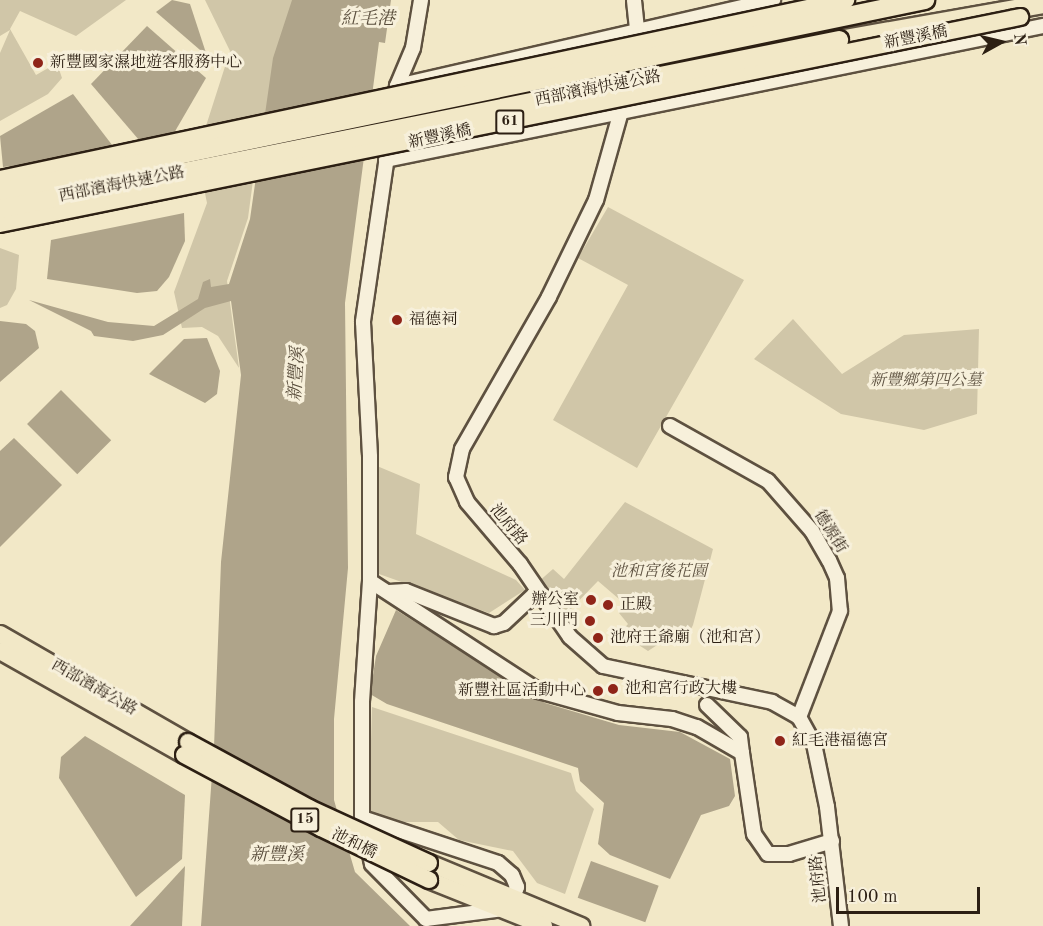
<!DOCTYPE html>
<meta charset="utf-8">
<style>
body{margin:0}
#map{position:relative;width:1043px;height:926px;overflow:hidden;background:#f2e8c7;font-family:"Old Standard TT","Noto Serif TC",serif}
div>[style]{position:absolute}
[style*='--x']{left:calc(var(--x)*1px);top:calc(var(--y)*1px);width:calc(var(--w)*1px);rotate:calc(var(--a)*1deg)}
.green>*{inset:0;background:#d0c6a8}
.water>*{inset:0;background:#afa48a;transform-origin:0 0}
.roads{filter:drop-shadow(2px 0 #5e5140) drop-shadow(-2px 0 #5e5140) drop-shadow(0 2px #5e5140) drop-shadow(0 -2px #5e5140)}
.minor>*{height:14px;margin:-7px;padding:0 7px;transform-origin:7px;border-radius:7px;background:#f7f0db}
.major>*{height:16px;margin:-8px;padding:0 8px;transform-origin:8px;border-radius:8px;background:#f2e8c7}
.highway>*{height:18px;margin:-9px;padding:0 9px;transform-origin:9px;border-radius:9px;background:#f2e8c7}
.bridges{filter:drop-shadow(2px 0 #2c1f13) drop-shadow(-2px 0 #2c1f13) drop-shadow(0 2px #2c1f13) drop-shadow(0 -2px #2c1f13)}
.major-bridge>*{height:16px;margin:-8px;padding:0 8px;transform-origin:8px;border-radius:8px;background:#f2e8c7}
.highway-bridge>*{height:18px;margin:-9px;padding:0 9px;transform-origin:9px;border-radius:9px;background:#f2e8c7}
.dots>*{width:16px;height:16px;translate:-50% -50%;box-sizing:border-box;border:3px solid #f7f0db;border-radius:50%}
span{translate:-50% -50%;white-space:nowrap;text-align:center;line-height:1.15;-webkit-text-stroke:6px #f7f0db;paint-order:stroke}
.shield-label span{padding:2px 4px;background:#f7f0db;border:2px solid;border-radius:4px;-webkit-text-stroke-width:0}
.shield-label{font-size:15px;color:#2c1f13;font-weight:700}
.street-label{font-size:16px;color:#2c1f13}
.poi-label{font-size:16px;color:#2c1f13}
.left{translate:0 -50%;text-align:left}
.right{translate:-100% -50%;text-align:right}
.park-label{font-size:16px;color:#5d5140;font-style:italic}
.water-label{font-size:18px;color:#5a4e3d;font-style:italic}
.north{position:absolute;left:971px;top:12px;width:60px;height:60px;-webkit-text-stroke:4px #f7f0db;paint-order:stroke;rotate:82deg;font-size:16px;font-weight:700;line-height:24px;text-align:center;color:#2c1f13}
.north::after{content:'';display:block;margin:auto;width:21px;height:27px;background:#2c1f13;clip-path:polygon(50% 0,100% 100%,50% 72%,0 100%)}
.scale{position:absolute;left:836px;top:887px;width:144px;height:27px;box-sizing:border-box;border:3px solid #2c1f13;border-top:0;padding-left:8px;font-size:18px;line-height:21px;white-space:nowrap;color:#2c1f13;-webkit-text-stroke:4px #f7f0db;paint-order:stroke}
</style>
<div id="map">
<div class="green">
<i style="clip-path:polygon(0 0,126px 0,76px 36px,20px 11px,10px 29px,36px 75px,57px 63px,62px 78px,48px 94px,0 121px,0 53px,10px 30px,0 36px)"></i>
<i style="clip-path:polygon(205px 0,294px 0,258px 143px,248px 218px,227px 281px,239px 368px,218px 336px,202px 327px,182px 328px,174px 292px,207px 203px,197px 154px,230px 51px)"></i>
<i style="clip-path:polygon(608px 207px,744px 280px,637px 468px,553px 420px,628px 285px,578px 258px)"></i>
<i style="clip-path:polygon(0 248px,19px 255px,16px 289px,7px 305px,0 308px)"></i>
<i style="clip-path:polygon(793px 319px,842px 374px,904px 335px,979px 329px,977px 414px,924px 430px,841px 414px,754px 359px)"></i>
<i style="clip-path:polygon(377px 466px,420px 484px,416px 534px,516px 580px,525px 590px,489px 613px,379px 574px)"></i>
<i style="clip-path:polygon(625px 502px,713px 549px,693px 625px,683px 645px,668px 638px,648px 651px,620px 633px,628px 624px,619px 613px,626px 605px,598px 581px,564px 616px,537px 583px,553px 569px,564px 579px)"></i>
<i style="clip-path:polygon(372px 707px,571px 773px,576px 791px,594px 809px,565px 894px,537px 883px,513px 851px,459px 840px,438px 822px,387px 822px,369px 811px)"></i>
</div>
<div class="water">
<i style="clip-path:polygon(172px 0,190px 4px,207px 56px,156px 12px)"></i>
<i style="clip-path:polygon(292px 0,391px 0,385px 43px,379px 42px,345px 303px,348px 568px,334px 719px,334px 800px,355px 872px,410px 926px,201px 926px,214px 747px,221px 562px,241px 375px,231px 301px,205px 308px,163px 335px,133px 341px,94px 336px,91px 331px,29px 300px,108px 322px,154px 326px,198px 299px,203px 282px,210px 279px,211px 287px,229px 284px,250px 219px,273px 58px)"></i>
<i style="clip-path:polygon(147px 26px,206px 78px,163px 152px,145px 147px,91px 84px)"></i>
<i style="clip-path:polygon(73px 94px,119px 154px,3px 167px,0 136px)"></i>
<i style="clip-path:polygon(184px 213px,185px 241px,169px 277px,157px 291px,137px 293px,47px 279px,51px 240px)"></i>
<i style="clip-path:polygon(0 321px,26px 324px,35px 331px,39px 348px,0 382px)"></i>
<i style="clip-path:polygon(207px 338px,220px 371px,217px 394px,205px 403px,149px 374px,184px 339px)"></i>
<i style="left:61px;top:390px;width:71px;height:48px;rotate:45deg"></i>
<i style="clip-path:polygon(14px 438px,62px 485px,0 547px,0 451px)"></i>
<i style="clip-path:polygon(396px 610px,545px 703px,619px 725px,680px 732px,730px 759px,735px 796px,729px 806px,701px 815px,670px 879px,610px 855px,598px 844px,604px 803px,580px 781px,578px 768px,387px 704px,370px 694px,376px 656px)"></i>
<i style="clip-path:polygon(85px 736px,185px 795px,182px 859px,136px 897px,59px 778px,61px 757px)"></i>
<i style="left:591px;top:861px;width:72px;height:39px;rotate:20deg"></i>
<i style="clip-path:polygon(185px 866px,182px 926px,130px 926px)"></i>
</div>
<div class="roads">
<div class="minor">
<i style="--x:633;--y:53;--w:24;--a:-81"></i>
<i style="--x:637;--y:29;--w:29;--a:-96"></i>
<i style="--x:397;--y:86;--w:386;--a:-12.9"></i>
<i style="--x:627;--y:90;--w:114;--a:105.7"></i>
<i style="--x:596;--y:200;--w:108;--a:115.9"></i>
<i style="--x:549;--y:297;--w:175;--a:119.8"></i>
<i style="--x:462;--y:449;--w:29;--a:102"></i>
<i style="--x:456;--y:477;--w:27;--a:66"></i>
<i style="--x:467;--y:502;--w:82;--a:49.5"></i>
<i style="--x:520;--y:564;--w:88;--a:55.6"></i>
<i style="--x:570;--y:637;--w:44;--a:41.3"></i>
<i style="--x:603;--y:666;--w:173;--a:12"></i>
<i style="--x:772;--y:702;--w:31;--a:29"></i>
<i style="--x:799;--y:717;--w:31;--a:61"></i>
<i style="--x:814;--y:744;--w:64;--a:78.3"></i>
<i style="--x:827;--y:807;--w:120;--a:83.3"></i>
<i style="--x:394;--y:105;--w:19;--a:-81"></i>
<i style="--x:397;--y:86;--w:41;--a:-67.2"></i>
<i style="--x:413;--y:48;--w:49;--a:-80.5"></i>
<i style="--x:390;--y:136;--w:188;--a:98.3"></i>
<i style="--x:363;--y:322;--w:135;--a:87"></i>
<i style="--x:370;--y:457;--w:124;--a:90"></i>
<i style="--x:370;--y:581;--w:202;--a:33.1"></i>
<i style="--x:539;--y:691;--w:82;--a:15.6"></i>
<i style="--x:618;--y:713;--w:54;--a:6.3"></i>
<i style="--x:672;--y:719;--w:26;--a:18"></i>
<i style="--x:697;--y:727;--w:52;--a:30"></i>
<i style="--x:742;--y:753;--w:82;--a:81.6"></i>
<i style="--x:754;--y:834;--w:24;--a:55"></i>
<i style="--x:768;--y:854;--w:21;--a:0"></i>
<i style="--x:789;--y:854;--w:45;--a:-16.8"></i>
<i style="--x:386;--y:160;--w:671;--a:-11.53"></i>
<i style="--x:670;--y:426;--w:112;--a:29.3"></i>
<i style="--x:768;--y:481;--w:67;--a:48.7"></i>
<i style="--x:812;--y:531;--w:34;--a:60"></i>
<i style="--x:829;--y:560;--w:20;--a:66"></i>
<i style="--x:837;--y:578;--w:33;--a:85"></i>
<i style="--x:840;--y:611;--w:114;--a:111.1"></i>
<i style="--x:370;--y:581;--w:121;--a:93.8"></i>
<i style="--x:362;--y:702;--w:116;--a:90"></i>
<i style="--x:362;--y:818;--w:47;--a:77.7"></i>
<i style="--x:372;--y:864;--w:77;--a:45.5"></i>
<i style="--x:426;--y:919;--w:78;--a:-7.4"></i>
<i style="--x:389;--y:592;--w:17;--a:-3"></i>
<i style="--x:406;--y:591;--w:95;--a:21.7"></i>
<i style="--x:494;--y:626;--w:10;--a:-17"></i>
<i style="--x:504;--y:623;--w:45;--a:-43.2"></i>
<i style="--x:707;--y:705;--w:46;--a:44.1"></i>
<i style="--x:740;--y:737;--w:16;--a:83"></i>
<i style="--x:362;--y:818;--w:143;--a:18.3"></i>
<i style="--x:498;--y:863;--w:18;--a:41"></i>
<i style="--x:512;--y:875;--w:13;--a:67"></i>
<i style="--x:517;--y:887;--w:12;--a:110"></i>
</div>
<div class="major">
<i style="--x:0;--y:634;--w:217;--a:29.9"></i>
<i style="--x:0;--y:651;--w:211;--a:29.5"></i>
<i style="--x:429;--y:863;--w:165;--a:22.5"></i>
<i style="--x:429;--y:880;--w:124;--a:21.8"></i>
</div>
<div class="highway">
<i style="--x:839;--y:40;--w:207;--a:-10"></i>
</div>
</div>
<div class="bridges">
<div class="major-bridge">
<i style="--x:0;--y:179;--w:865;--a:-11.95"></i>
<i style="--x:0;--y:224;--w:1041;--a:-11.47"></i>
<i style="--x:188;--y:742;--w:138;--a:28.6"></i>
<i style="--x:309;--y:808;--w:132;--a:24.6"></i>
<i style="--x:184;--y:755;--w:155;--a:28.1"></i>
<i style="--x:321;--y:828;--w:120;--a:25.7"></i>
</div>
<div class="highway-bridge">
<i style="--x:0;--y:192;--w:945;--a:-11.73"></i>
<i style="--x:0;--y:209;--w:856;--a:-11.39"></i>
</div>
</div>
<div class="dots">
<i style="left:38px;top:63px;background:#8f2418"></i>
<i style="left:397px;top:320px;background:#8f2418"></i>
<i style="left:591px;top:600px;background:#8f2418"></i>
<i style="left:608px;top:605px;background:#8f2418"></i>
<i style="left:590px;top:621px;background:#8f2418"></i>
<i style="left:598px;top:638px;background:#8f2418"></i>
<i style="left:613px;top:689px;background:#8f2418"></i>
<i style="left:598px;top:691px;background:#8f2418"></i>
<i style="left:780px;top:741px;background:#8f2418"></i>
</div>
<div class="shield-label">
<span style="left:510px;top:122px">61</span>
<span style="left:305px;top:820px">15</span>
</div>
<div class="street-label">
<span style="left:916px;top:38px;rotate:-11deg">新豐溪橋</span>
<span style="left:598px;top:89px;rotate:-11deg">西部濱海快速公路</span>
<span style="left:440px;top:137px;rotate:-12deg">新豐溪橋</span>
<span style="left:122px;top:185px;rotate:-11deg">西部濱海快速公路</span>
<span style="left:508px;top:525px;rotate:50deg">池府路</span>
<span style="left:830px;top:532px;rotate:58deg">德源街</span>
<span style="left:94px;top:688px;rotate:30deg">西部濱海公路</span>
<span style="left:354px;top:844px;rotate:26deg">池和橋</span>
<span style="left:819px;top:879px;rotate:-96deg">池府路</span>
</div>
<div class="poi-label">
<span class="left" style="left:50px;top:63px">新豐國家濕地遊客服務中心</span>
<span class="left" style="left:409px;top:320px">福德祠</span>
<span class="right" style="left:579px;top:600px">辦公室</span>
<span class="left" style="left:620px;top:605px">正殿</span>
<span class="right" style="left:578px;top:621px">三川門</span>
<span class="left" style="left:610px;top:638px">池府王爺廟（池和宮）</span>
<span class="left" style="left:625px;top:689px">池和宮行政大樓</span>
<span class="right" style="left:586px;top:691px">新豐社區活動中心</span>
<span class="left" style="left:792px;top:741px">紅毛港福德宮</span>
</div>
<div class="park-label">
<span style="left:926px;top:381px">新豐鄉第四公墓</span>
<span style="left:659px;top:572px">池和宮後花園</span>
</div>
<div class="water-label">
<span style="left:368px;top:19px">紅毛港</span>
<span style="left:297px;top:374px;rotate:-86deg">新豐溪</span>
<span style="left:277px;top:855px">新豐溪</span>
</div>
<div class="north">N</div>
<div class="scale">100 m</div>
</div>
